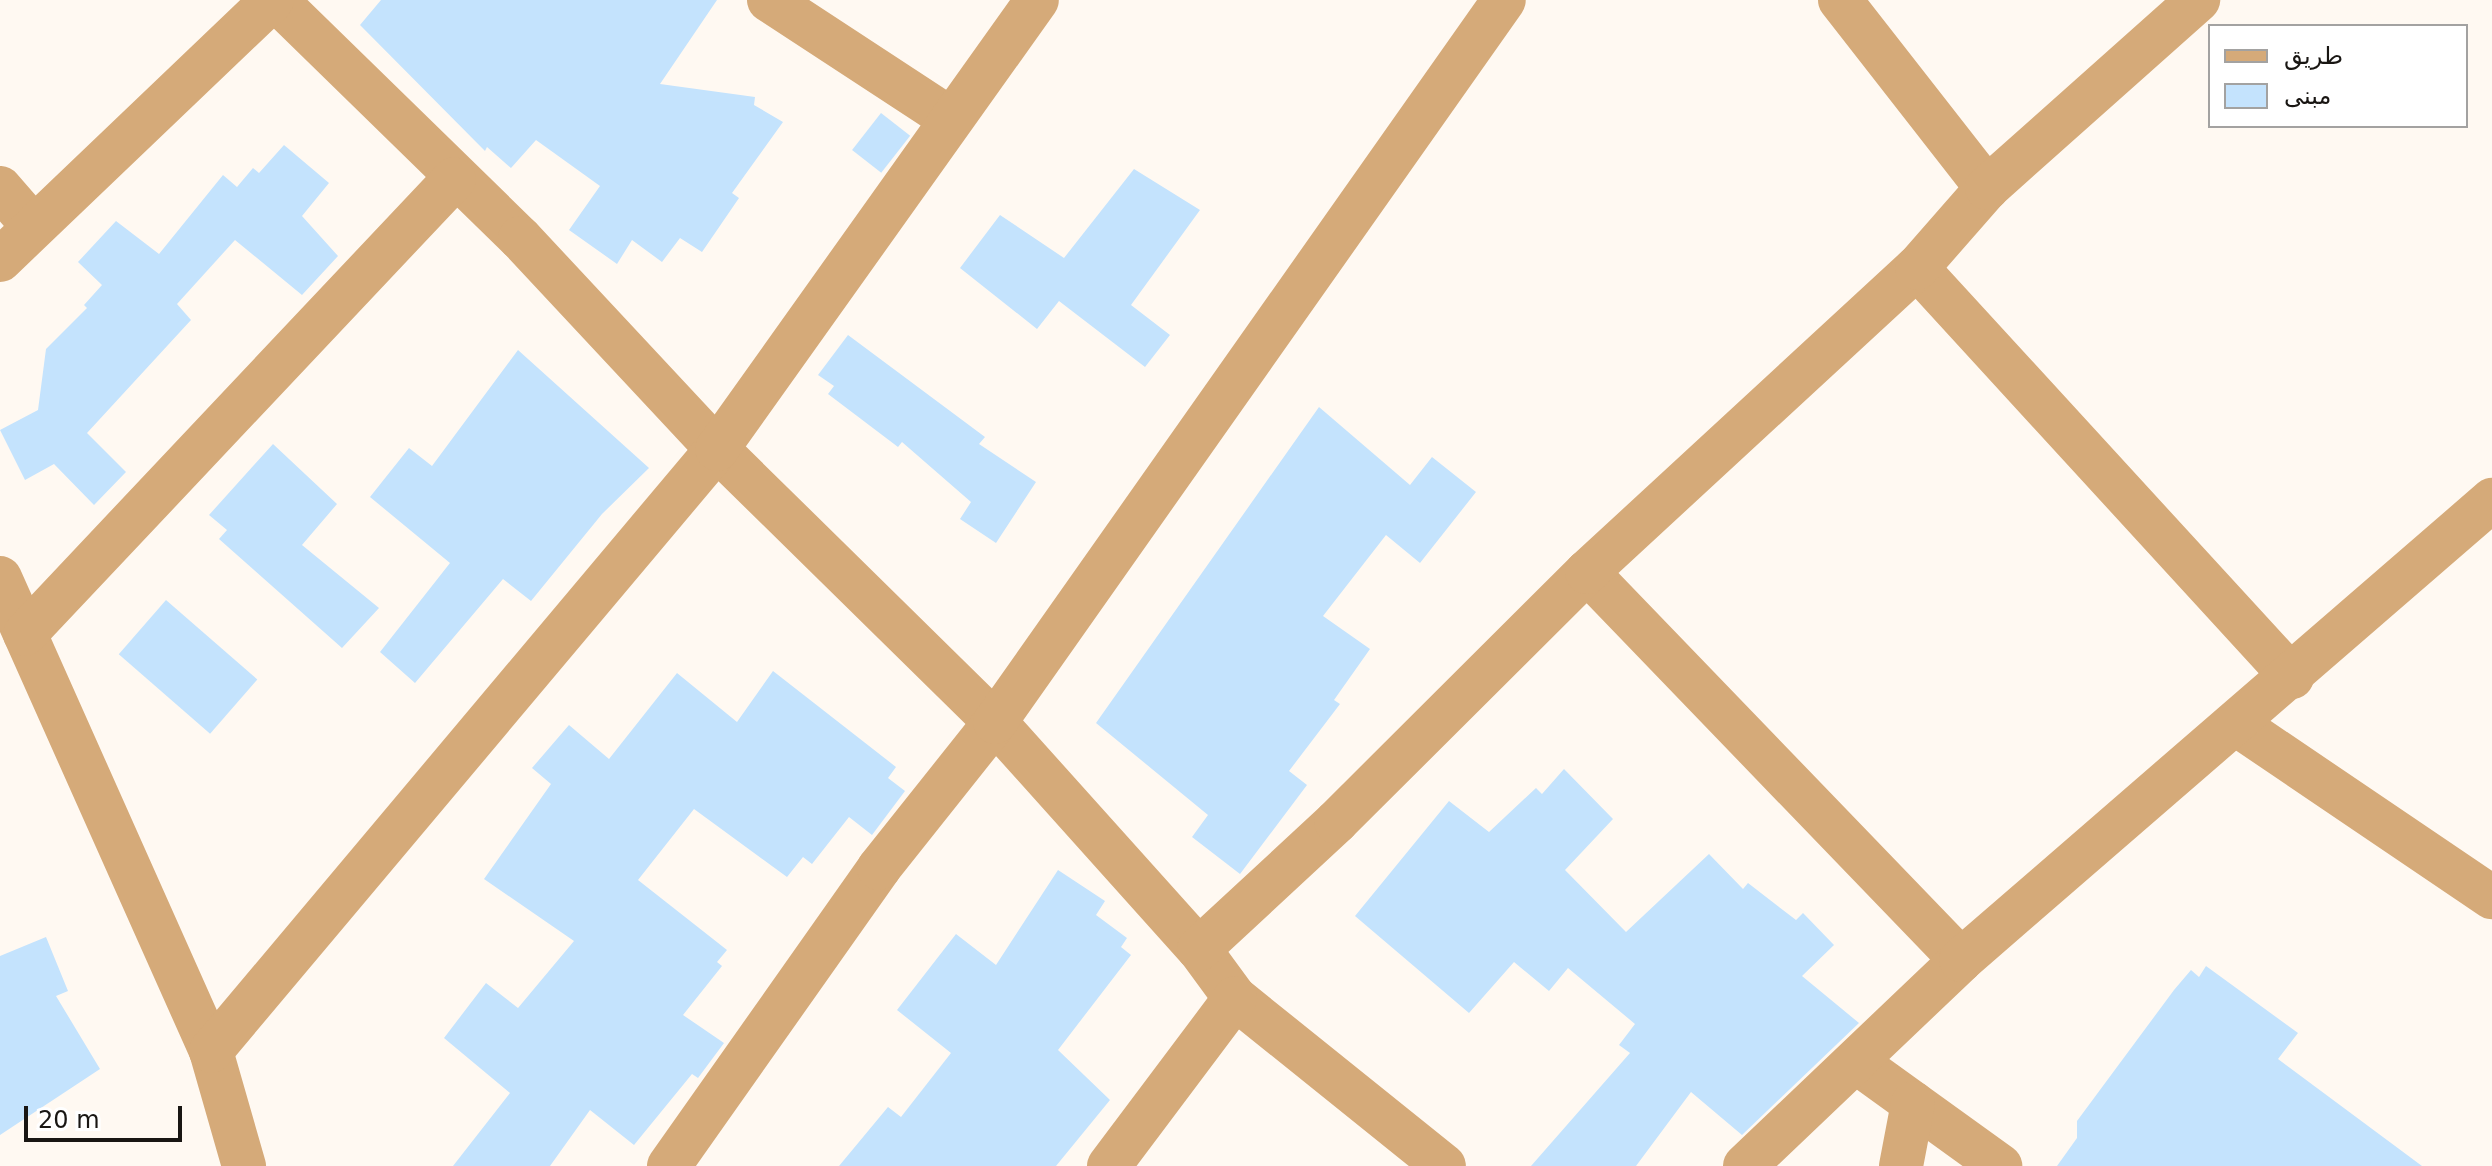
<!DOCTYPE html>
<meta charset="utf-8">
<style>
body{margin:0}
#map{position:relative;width:2492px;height:1166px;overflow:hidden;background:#fff9f2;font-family:"DejaVu Sans",Vazirmatn,sans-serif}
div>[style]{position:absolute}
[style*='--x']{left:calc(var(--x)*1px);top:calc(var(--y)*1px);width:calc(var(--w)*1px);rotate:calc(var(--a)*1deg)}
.building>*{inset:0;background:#c4e3fd;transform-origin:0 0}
.minor>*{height:44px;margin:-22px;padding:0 22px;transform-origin:22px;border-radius:22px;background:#d5aa79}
span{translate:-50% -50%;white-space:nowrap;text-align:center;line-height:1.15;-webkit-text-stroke:6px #fff;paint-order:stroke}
.legend{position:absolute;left:2208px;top:24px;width:260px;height:104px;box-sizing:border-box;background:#fff;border:2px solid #a3a2a1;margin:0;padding:10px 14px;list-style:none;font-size:24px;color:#191613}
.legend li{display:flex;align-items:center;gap:16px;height:40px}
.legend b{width:40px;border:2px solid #a3a2a1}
.scale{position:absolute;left:24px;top:1106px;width:158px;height:36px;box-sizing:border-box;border:4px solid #191613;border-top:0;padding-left:10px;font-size:24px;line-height:28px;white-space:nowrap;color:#191613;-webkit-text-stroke:6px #fff;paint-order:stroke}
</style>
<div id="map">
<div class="building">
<i style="clip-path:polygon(381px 0,717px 0,660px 84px,755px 97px,754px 105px,783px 122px,732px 193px,739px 198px,702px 252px,680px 238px,662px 262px,632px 240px,617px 264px,569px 230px,600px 186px,536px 140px,511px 168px,487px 147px,485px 151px,360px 25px)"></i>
<i style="left:881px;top:113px;width:37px;height:47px;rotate:38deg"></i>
<i style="clip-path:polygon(284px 145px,329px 183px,302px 216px,338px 256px,302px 295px,235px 240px,177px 304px,191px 320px,87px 433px,126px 472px,94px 505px,54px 464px,25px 480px,0 430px,38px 410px,46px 349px,87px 308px,84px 305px,102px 285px,78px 262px,116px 221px,159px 254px,223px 175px,237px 187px,253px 168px,259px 173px)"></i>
<i style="clip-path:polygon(1134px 169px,1200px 210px,1131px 305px,1170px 335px,1145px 367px,1059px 301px,1037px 329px,960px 268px,1000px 215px,1064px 258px)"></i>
<i style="clip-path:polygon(848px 335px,985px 437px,979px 444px,1036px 482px,996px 543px,960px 519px,971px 502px,902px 442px,898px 447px,828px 394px,834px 386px,818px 375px)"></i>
<i style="clip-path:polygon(518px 350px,649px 468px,602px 514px,531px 601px,503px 579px,415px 683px,380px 652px,450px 563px,370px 497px,409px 448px,432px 466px)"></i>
<i style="clip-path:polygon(1319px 407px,1410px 485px,1432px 457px,1476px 492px,1420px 563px,1386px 535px,1323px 616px,1370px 649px,1334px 700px,1340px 704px,1289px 771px,1307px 785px,1240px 874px,1192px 837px,1208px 815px,1096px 723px)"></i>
<i style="clip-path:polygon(273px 444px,337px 504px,302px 545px,379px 608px,342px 648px,219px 539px,227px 530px,209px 515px)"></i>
<i style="left:166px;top:600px;width:121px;height:72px;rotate:41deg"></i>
<i style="clip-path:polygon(773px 671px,896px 767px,888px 778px,905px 791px,872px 835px,849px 817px,812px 864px,803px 857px,787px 877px,694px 809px,638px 880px,727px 950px,717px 962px,722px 966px,683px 1015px,724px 1043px,698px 1078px,692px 1074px,634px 1145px,590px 1110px,550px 1166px,453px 1166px,510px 1093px,444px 1038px,486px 983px,518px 1008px,574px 941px,484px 879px,551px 784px,532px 768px,569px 725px,609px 759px,677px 673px,737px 722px)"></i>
<i style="clip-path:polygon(1564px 769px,1613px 819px,1565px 870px,1626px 932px,1709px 854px,1743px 889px,1748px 883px,1796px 920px,1803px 913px,1834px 945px,1802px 976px,1859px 1023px,1742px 1135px,1691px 1092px,1636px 1166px,1531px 1166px,1630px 1053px,1619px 1045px,1635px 1024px,1568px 968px,1549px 991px,1514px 962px,1469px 1013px,1355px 916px,1449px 801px,1489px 832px,1536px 788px,1542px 794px)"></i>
<i style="clip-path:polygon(1058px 870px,1105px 901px,1096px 915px,1127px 938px,1121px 947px,1131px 955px,1058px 1050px,1110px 1100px,1056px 1166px,839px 1166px,888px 1107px,901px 1117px,951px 1053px,897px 1010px,956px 934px,996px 965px)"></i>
<i style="clip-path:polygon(46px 937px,68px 991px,56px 996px,100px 1069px,0 1135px,0 956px)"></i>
<i style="clip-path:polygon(2206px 966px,2298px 1033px,2278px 1059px,2422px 1166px,2057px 1166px,2077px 1138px,2077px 1121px,2174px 990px,2191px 970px,2199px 977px)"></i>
</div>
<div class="minor">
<i style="--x:276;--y:0;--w:341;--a:44.3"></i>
<i style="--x:520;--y:238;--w:289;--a:47"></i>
<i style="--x:717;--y:449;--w:390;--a:44.5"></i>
<i style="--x:995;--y:722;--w:305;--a:48.1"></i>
<i style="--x:1199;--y:949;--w:61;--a:53.7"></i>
<i style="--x:1235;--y:998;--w:268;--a:38.8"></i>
<i style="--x:769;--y:0;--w:217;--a:33.2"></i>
<i style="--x:1840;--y:0;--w:239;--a:52"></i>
<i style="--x:0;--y:188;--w:50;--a:49"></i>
<i style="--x:0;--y:260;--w:376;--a:-43.7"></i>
<i style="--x:1917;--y:268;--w:555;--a:47.48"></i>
<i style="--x:1587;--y:572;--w:539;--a:46.05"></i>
<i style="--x:0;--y:578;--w:518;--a:65.96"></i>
<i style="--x:211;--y:1051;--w:120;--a:74"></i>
<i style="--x:25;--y:634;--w:625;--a:-46.68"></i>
<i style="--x:2236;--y:724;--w:309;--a:34.1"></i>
<i style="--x:1199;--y:949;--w:187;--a:-42.8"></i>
<i style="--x:1336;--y:822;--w:354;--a:-44.9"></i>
<i style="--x:1587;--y:572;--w:449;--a:-42.7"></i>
<i style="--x:1917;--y:268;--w:106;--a:-48.8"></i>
<i style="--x:1987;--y:188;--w:283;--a:-41.7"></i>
<i style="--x:211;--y:1051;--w:786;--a:-49.95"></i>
<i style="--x:717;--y:449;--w:551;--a:-54.52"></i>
<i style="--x:1856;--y:1062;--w:178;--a:35.8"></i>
<i style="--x:669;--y:1166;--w:365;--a:-54.8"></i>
<i style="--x:879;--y:868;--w:186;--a:-51.5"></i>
<i style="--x:995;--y:722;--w:883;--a:-54.82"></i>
<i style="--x:1109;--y:1166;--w:210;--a:-53.1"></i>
<i style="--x:1745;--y:1166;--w:298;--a:-43.6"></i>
<i style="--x:1961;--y:960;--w:703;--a:-40.9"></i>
<i style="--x:1901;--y:1166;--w:64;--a:-79.2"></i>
</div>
<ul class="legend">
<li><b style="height:10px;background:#d5aa79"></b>طريق</li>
<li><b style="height:22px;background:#c4e3fd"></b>مبنى</li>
</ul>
<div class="scale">20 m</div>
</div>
